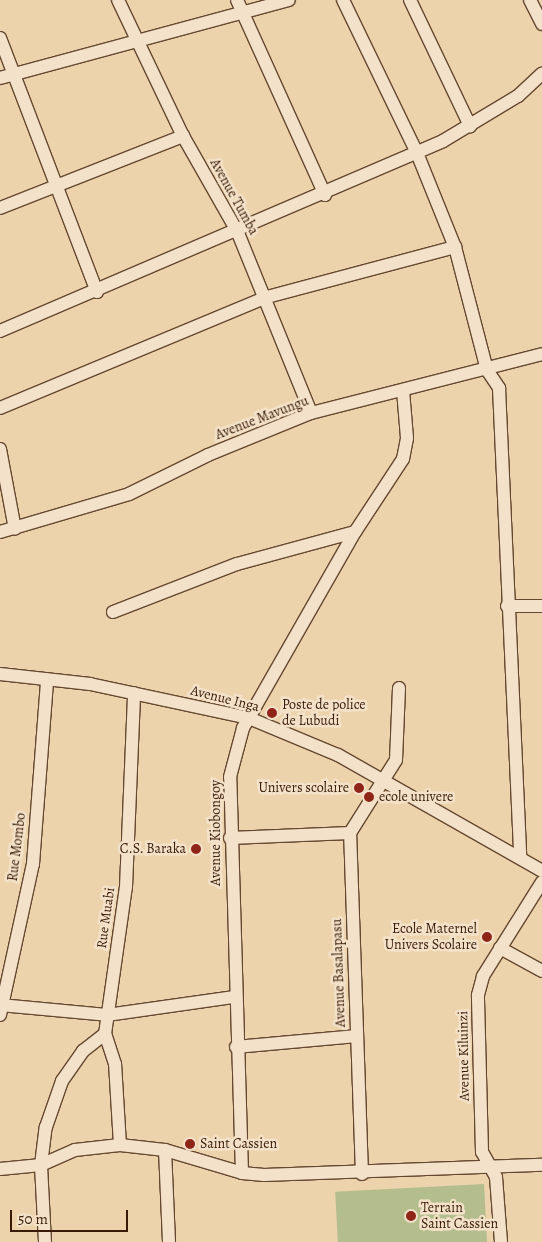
<!DOCTYPE html>
<style>
body{margin:0}
#map{position:relative;width:542px;height:1242px;overflow:hidden;background:#edd3ac;font-family:Alegreya,serif}
div>[style]{position:absolute}
[style*='--x']{left:calc(var(--x)*1px);top:calc(var(--y)*1px);width:calc(var(--w)*1px);rotate:calc(var(--a)*1deg)}
.green>*{inset:0;background:#b4be8d;transform-origin:0 0}
.roads{filter:drop-shadow(1px 0 #654830) drop-shadow(-1px 0 #654830) drop-shadow(0 1px #654830) drop-shadow(0 -1px #654830)}
.minor>*{height:12px;margin:-6px;padding:0 6px;transform-origin:6px;border-radius:6px;background:#f3e2c9}
.dots>*{width:14px;height:14px;translate:-50% -50%;box-sizing:border-box;border:2px solid #f3e2c9;border-radius:50%}
span{translate:-50% -50%;white-space:nowrap;text-align:center;line-height:1.15;-webkit-text-stroke:5px #f3e2c9;paint-order:stroke}
.street-label{font-size:14px;color:#381a07}
.poi-label{font-size:14px;color:#381a07}
.left{translate:0 -50%;text-align:left}
.right{translate:-100% -50%;text-align:right}
.scale{position:absolute;left:10px;top:1210px;width:118px;height:22px;box-sizing:border-box;border:2px solid #381a07;border-top:0;padding-left:6px;font-size:15px;line-height:18px;white-space:nowrap;color:#381a07;-webkit-text-stroke:4px #f3e2c9;paint-order:stroke}
</style>
<div id="map">
<div class="green">
<i style="left:484px;top:1184px;width:58px;height:149px;rotate:87deg"></i>
</div>
<div class="roads">
<div class="minor">
<i style="--x:118;--y:0;--w:151;--a:64.5"></i>
<i style="--x:183;--y:136;--w:112;--a:60.4"></i>
<i style="--x:238;--y:233;--w:194;--a:67.9"></i>
<i style="--x:237;--y:0;--w:214;--a:65.7"></i>
<i style="--x:343;--y:0;--w:170;--a:64.2"></i>
<i style="--x:417;--y:153;--w:101;--a:68"></i>
<i style="--x:455;--y:247;--w:127;--a:75.4"></i>
<i style="--x:487;--y:370;--w:22;--a:56"></i>
<i style="--x:499;--y:388;--w:470;--a:87.4"></i>
<i style="--x:410;--y:0;--w:140;--a:64.5"></i>
<i style="--x:530;--y:0;--w:27;--a:63"></i>
<i style="--x:0;--y:38;--w:272;--a:69.1"></i>
<i style="--x:0;--y:78;--w:299;--a:-15.1"></i>
<i style="--x:0;--y:208;--w:197;--a:-21.5"></i>
<i style="--x:0;--y:331;--w:482;--a:-23.2"></i>
<i style="--x:443;--y:141;--w:87;--a:-31"></i>
<i style="--x:518;--y:96;--w:33;--a:-43"></i>
<i style="--x:0;--y:408;--w:289;--a:-22.6"></i>
<i style="--x:267;--y:297;--w:195;--a:-14.9"></i>
<i style="--x:0;--y:449;--w:81;--a:79.4"></i>
<i style="--x:0;--y:532;--w:134;--a:-16.4"></i>
<i style="--x:129;--y:494;--w:88;--a:-26.3"></i>
<i style="--x:208;--y:455;--w:111;--a:-22.2"></i>
<i style="--x:311;--y:413;--w:238;--a:-14.3"></i>
<i style="--x:507;--y:606;--w:35;--a:0"></i>
<i style="--x:113;--y:612;--w:133;--a:-21.2"></i>
<i style="--x:237;--y:564;--w:122;--a:-15.2"></i>
<i style="--x:0;--y:674;--w:91;--a:6.3"></i>
<i style="--x:90;--y:684;--w:163;--a:12.1"></i>
<i style="--x:249;--y:718;--w:96;--a:22.6"></i>
<i style="--x:338;--y:755;--w:235;--a:29.6"></i>
<i style="--x:230;--y:838;--w:120;--a:-2.4"></i>
<i style="--x:500;--y:948;--w:48;--a:28.7"></i>
<i style="--x:0;--y:1005;--w:107;--a:5.3"></i>
<i style="--x:107;--y:1015;--w:127;--a:-8.1"></i>
<i style="--x:0;--y:1015;--w:155;--a:-77.7"></i>
<i style="--x:33;--y:864;--w:185;--a:-85.6"></i>
<i style="--x:236;--y:1047;--w:121;--a:-5.2"></i>
<i style="--x:120;--y:1145;--w:81;--a:-93.5"></i>
<i style="--x:115;--y:1064;--w:32;--a:-108"></i>
<i style="--x:105;--y:1034;--w:148;--a:-81.9"></i>
<i style="--x:126;--y:887;--w:194;--a:-87.6"></i>
<i style="--x:165;--y:1150;--w:92;--a:87.5"></i>
<i style="--x:0;--y:1169;--w:41;--a:-5.6"></i>
<i style="--x:41;--y:1165;--w:37;--a:-24"></i>
<i style="--x:75;--y:1150;--w:45;--a:-6.3"></i>
<i style="--x:120;--y:1145;--w:45;--a:6.3"></i>
<i style="--x:165;--y:1150;--w:80;--a:16.6"></i>
<i style="--x:242;--y:1173;--w:22;--a:5"></i>
<i style="--x:264;--y:1175;--w:278;--a:-2.1"></i>
<i style="--x:242;--y:1173;--w:396;--a:-91.7"></i>
<i style="--x:230;--y:777;--w:51;--a:-75.1"></i>
<i style="--x:243;--y:728;--w:226;--a:-60.3"></i>
<i style="--x:355;--y:532;--w:87;--a:-56.7"></i>
<i style="--x:403;--y:459;--w:21;--a:-79"></i>
<i style="--x:407;--y:438;--w:48;--a:-94.8"></i>
<i style="--x:362;--y:1174;--w:341;--a:-92"></i>
<i style="--x:350;--y:833;--w:86;--a:-57.8"></i>
<i style="--x:396;--y:760;--w:72;--a:-87.6"></i>
<i style="--x:45;--y:1242;--w:77;--a:-93"></i>
<i style="--x:41;--y:1165;--w:38;--a:-83"></i>
<i style="--x:46;--y:1127;--w:49;--a:-70.8"></i>
<i style="--x:62;--y:1081;--w:37;--a:-55"></i>
<i style="--x:83;--y:1051;--w:28;--a:-38"></i>
<i style="--x:501;--y:1242;--w:65;--a:-94.4"></i>
<i style="--x:496;--y:1177;--w:29;--a:-119"></i>
<i style="--x:482;--y:1152;--w:157;--a:-91.5"></i>
<i style="--x:478;--y:995;--w:20;--a:-75"></i>
<i style="--x:483;--y:976;--w:111;--a:-57.9"></i>
</div>
</div>
<div class="dots">
<i style="left:272px;top:713px;background:#8f2418"></i>
<i style="left:359px;top:788px;background:#8f2418"></i>
<i style="left:369px;top:797px;background:#8f2418"></i>
<i style="left:196px;top:849px;background:#8f2418"></i>
<i style="left:487px;top:937px;background:#8f2418"></i>
<i style="left:190px;top:1144px;background:#8f2418"></i>
<i style="left:411px;top:1216px;background:#8f2418"></i>
</div>
<div class="street-label">
<span style="left:234px;top:197px;rotate:61deg">Avenue Tumba</span>
<span style="left:262px;top:418px;rotate:-21deg">Avenue Mavungu</span>
<span style="left:225px;top:699px;rotate:14deg">Avenue Inga</span>
<span style="left:216px;top:833px;rotate:-90deg">Avenue Kiobongoy</span>
<span style="left:17px;top:847px;rotate:-83deg">Rue Mombo</span>
<span style="left:106px;top:918px;rotate:-82deg">Rue Muabi</span>
<span style="left:339px;top:973px;rotate:-92deg">Avenue Basalapasu</span>
<span style="left:464px;top:1056px;rotate:-91deg">Avenue Kiluinzi</span>
</div>
<div class="poi-label">
<span class="left" style="left:282px;top:713px">Poste de police<br>de Lubudi</span>
<span class="right" style="left:349px;top:788px">Univers scolaire</span>
<span class="left" style="left:379px;top:797px">ecole univere</span>
<span class="right" style="left:186px;top:849px">C.S. Baraka</span>
<span class="right" style="left:477px;top:937px">Ecole Maternel<br>Univers Scolaire</span>
<span class="left" style="left:200px;top:1144px">Saint Cassien</span>
<span class="left" style="left:421px;top:1216px">Terrain<br>Saint Cassien</span>
</div>
<div class="scale">50 m</div>
</div>
